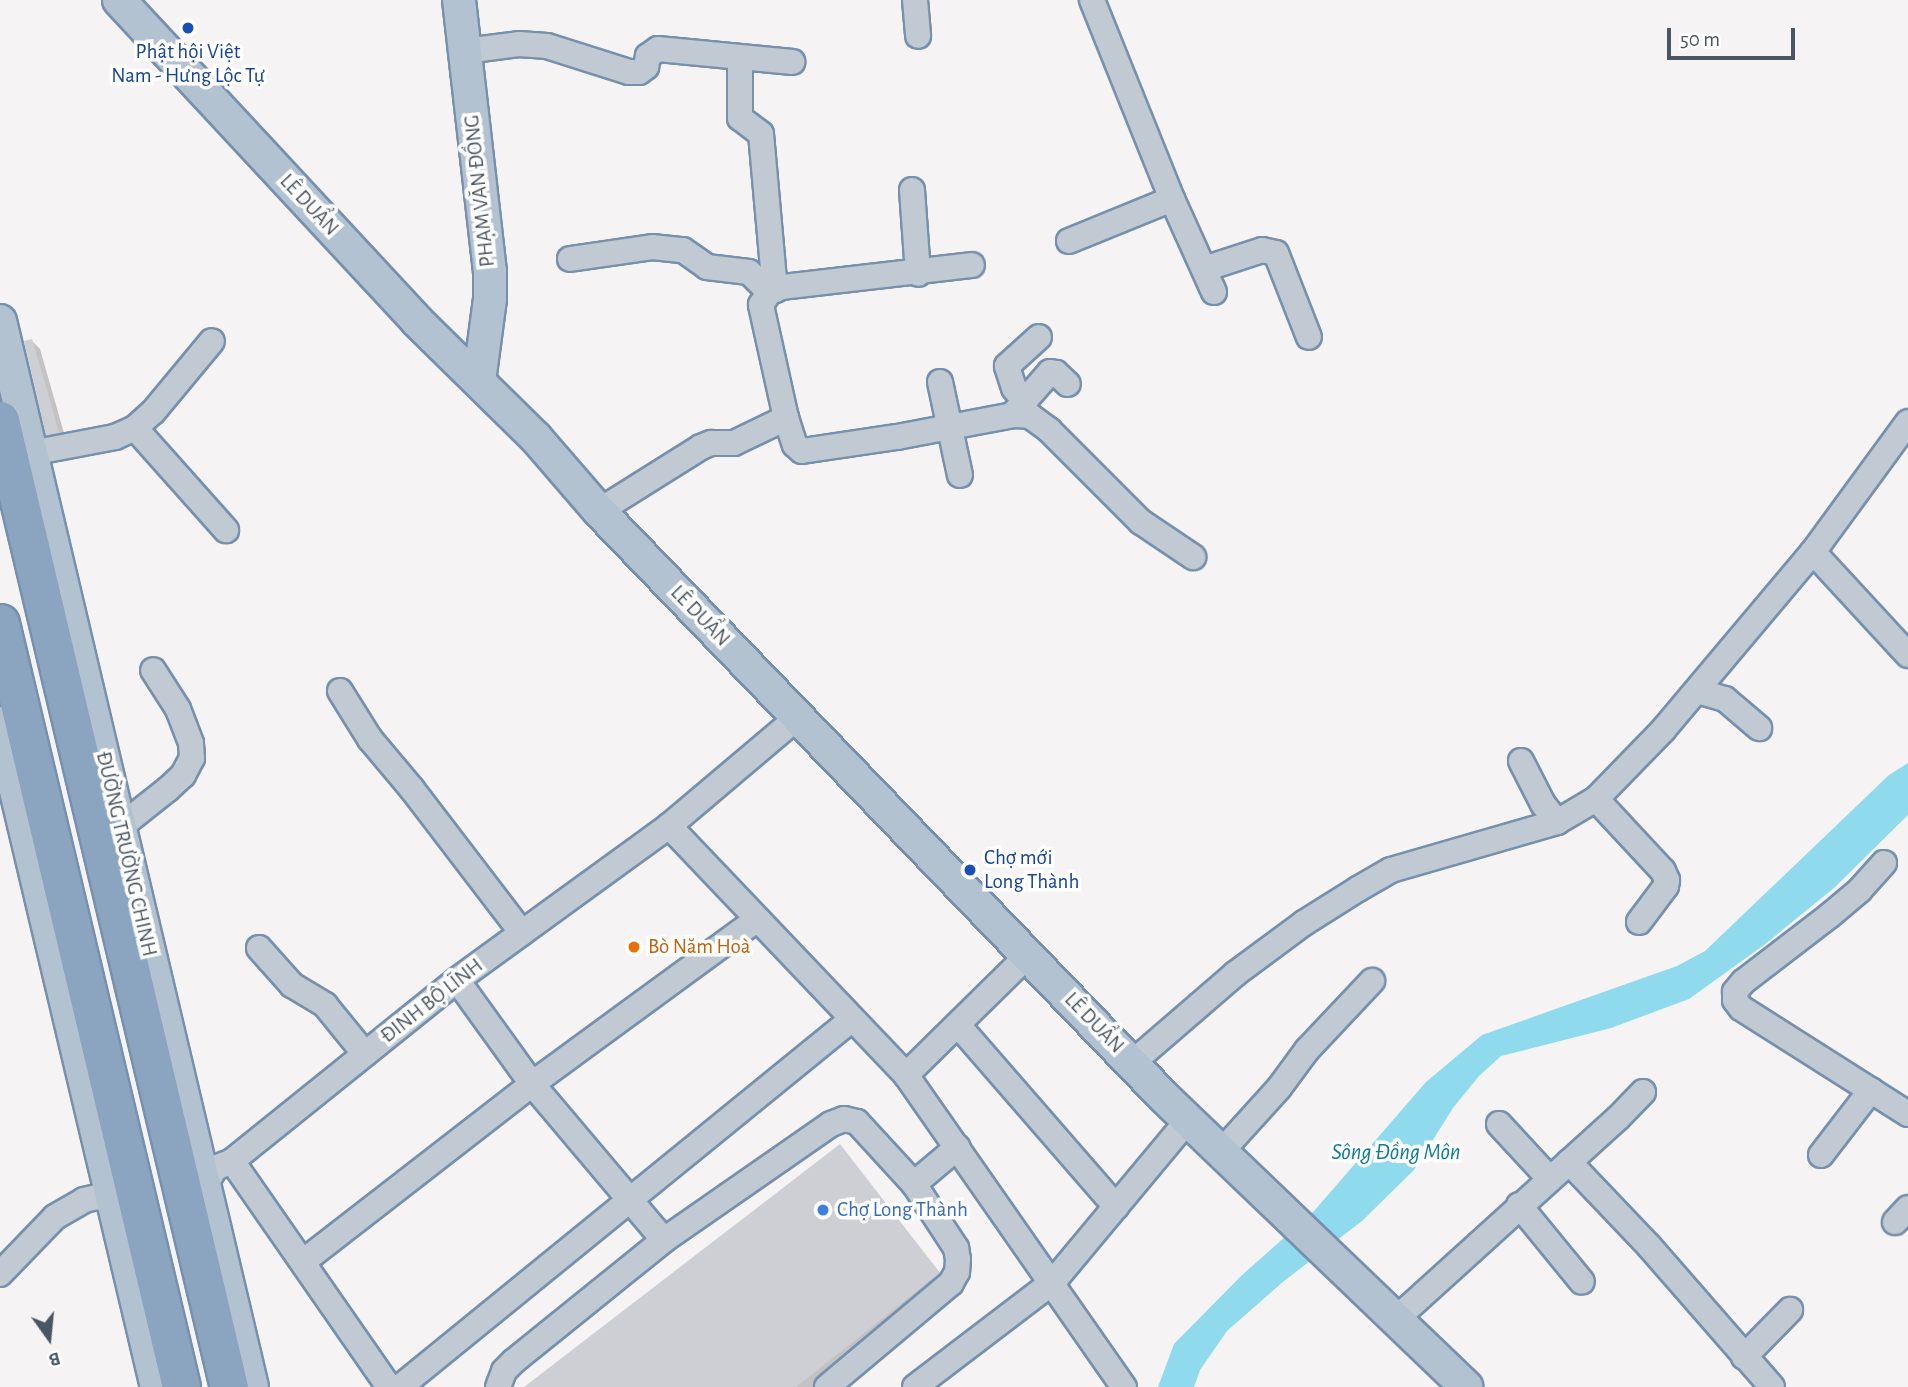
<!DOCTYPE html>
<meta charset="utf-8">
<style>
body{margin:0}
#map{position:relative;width:1908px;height:1387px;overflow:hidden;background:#f5f3f3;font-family:"Alegreya Sans",sans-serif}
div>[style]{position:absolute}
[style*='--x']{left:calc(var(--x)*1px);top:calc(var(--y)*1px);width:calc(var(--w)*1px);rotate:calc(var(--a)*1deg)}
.water>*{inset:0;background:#90daee}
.shadow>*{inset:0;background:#0003}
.building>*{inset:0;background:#cdcfd5}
.roads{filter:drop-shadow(2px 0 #7690ad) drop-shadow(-2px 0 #7690ad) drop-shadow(0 2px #7690ad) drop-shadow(0 -2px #7690ad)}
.minor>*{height:24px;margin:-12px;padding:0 12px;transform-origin:12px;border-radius:12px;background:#c1cad2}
.major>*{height:32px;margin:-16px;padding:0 16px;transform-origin:16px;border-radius:16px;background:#b3c2d1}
.highway>*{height:37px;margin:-18.5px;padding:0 18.5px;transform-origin:18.5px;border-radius:18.5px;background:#8ba5c1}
.dots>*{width:19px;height:19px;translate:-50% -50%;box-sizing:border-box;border:4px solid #fff;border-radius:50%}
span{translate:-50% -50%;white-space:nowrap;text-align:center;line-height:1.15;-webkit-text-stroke:7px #fff;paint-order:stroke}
.transit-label{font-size:21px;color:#164399}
.left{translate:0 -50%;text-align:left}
.street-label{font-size:21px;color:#4a5661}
.food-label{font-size:21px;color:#c56008}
.shop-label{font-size:21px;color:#366cbe}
.water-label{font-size:23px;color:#0c7c9b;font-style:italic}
.north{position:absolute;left:14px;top:1303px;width:70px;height:70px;-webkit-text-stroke:5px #fff;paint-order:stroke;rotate:165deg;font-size:19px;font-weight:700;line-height:28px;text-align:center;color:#4a5661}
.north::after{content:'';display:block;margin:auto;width:24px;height:32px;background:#4a5661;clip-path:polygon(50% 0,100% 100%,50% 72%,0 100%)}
.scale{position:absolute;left:1667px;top:28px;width:128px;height:32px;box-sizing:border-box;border:4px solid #4a5661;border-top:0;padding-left:9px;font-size:21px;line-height:24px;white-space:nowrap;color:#4a5661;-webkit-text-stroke:5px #fff;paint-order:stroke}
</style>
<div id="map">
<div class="water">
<i style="clip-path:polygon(1908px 763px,1908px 815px,1834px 888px,1764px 945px,1689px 999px,1611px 1028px,1501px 1056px,1479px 1076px,1453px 1108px,1414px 1170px,1362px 1221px,1284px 1281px,1227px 1331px,1200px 1370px,1194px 1387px,1158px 1387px,1174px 1344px,1241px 1276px,1314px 1211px,1426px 1082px,1482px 1035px,1677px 966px,1705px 951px,1889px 775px)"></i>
</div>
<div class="shadow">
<i style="clip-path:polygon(32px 341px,40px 349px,66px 440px,55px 442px,47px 434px)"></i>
<i style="clip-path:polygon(840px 1146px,951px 1287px,823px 1387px,527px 1387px)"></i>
</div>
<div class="building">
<i style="clip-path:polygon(32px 339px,46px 386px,59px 433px,46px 435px,24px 341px)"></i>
<i style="clip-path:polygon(840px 1144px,940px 1273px,796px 1387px,524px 1387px)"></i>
</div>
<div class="roads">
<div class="minor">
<i style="--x:915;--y:0;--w:36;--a:85"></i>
<i style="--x:1092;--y:0;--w:214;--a:68.1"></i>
<i style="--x:1172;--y:199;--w:102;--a:65.7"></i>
<i style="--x:465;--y:51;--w:54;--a:-7.4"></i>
<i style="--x:519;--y:44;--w:28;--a:4"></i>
<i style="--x:547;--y:46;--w:86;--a:17.6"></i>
<i style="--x:629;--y:72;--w:10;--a:0"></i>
<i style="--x:639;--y:72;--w:9;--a:-36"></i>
<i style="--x:646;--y:67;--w:11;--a:-80"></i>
<i style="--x:648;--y:56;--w:12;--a:-35"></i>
<i style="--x:658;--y:49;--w:135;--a:5.5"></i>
<i style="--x:740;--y:58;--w:60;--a:90"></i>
<i style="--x:740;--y:118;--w:26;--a:37"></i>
<i style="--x:761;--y:134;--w:157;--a:84.9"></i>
<i style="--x:912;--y:190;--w:84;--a:85.9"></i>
<i style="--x:1069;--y:241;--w:111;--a:-22.2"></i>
<i style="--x:570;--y:259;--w:83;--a:-8.3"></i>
<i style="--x:652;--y:247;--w:31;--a:6"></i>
<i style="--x:683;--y:250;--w:29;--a:35"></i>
<i style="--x:707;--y:267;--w:42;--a:6.8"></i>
<i style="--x:749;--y:272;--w:28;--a:45"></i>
<i style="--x:1204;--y:269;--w:61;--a:-18.1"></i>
<i style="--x:1262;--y:250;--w:14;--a:12"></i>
<i style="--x:1276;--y:253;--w:90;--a:68.6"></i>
<i style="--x:940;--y:382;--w:95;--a:77.9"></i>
<i style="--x:1023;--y:399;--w:14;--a:-129"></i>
<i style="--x:1014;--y:388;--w:23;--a:-108"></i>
<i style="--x:1007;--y:366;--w:43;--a:-42.2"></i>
<i style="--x:1015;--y:412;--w:53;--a:-48.8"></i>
<i style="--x:1050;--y:372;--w:6;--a:9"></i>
<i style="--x:1056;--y:373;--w:16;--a:43"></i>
<i style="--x:786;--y:418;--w:116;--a:-102.5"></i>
<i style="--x:761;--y:305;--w:15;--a:-58"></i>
<i style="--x:769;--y:292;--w:14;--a:-21"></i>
<i style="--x:782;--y:287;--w:191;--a:-6.6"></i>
<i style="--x:135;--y:428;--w:137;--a:48.3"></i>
<i style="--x:31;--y:453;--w:86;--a:-10.8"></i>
<i style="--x:115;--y:437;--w:22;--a:-24"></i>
<i style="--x:135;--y:428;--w:24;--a:-42"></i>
<i style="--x:153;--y:412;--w:92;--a:-50.3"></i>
<i style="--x:599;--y:511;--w:120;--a:-32.1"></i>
<i style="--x:701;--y:447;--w:11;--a:-22"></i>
<i style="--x:711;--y:443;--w:23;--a:0"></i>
<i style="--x:734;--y:443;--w:58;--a:-25.7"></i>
<i style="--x:786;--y:418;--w:28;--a:72"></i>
<i style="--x:795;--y:445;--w:9;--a:41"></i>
<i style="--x:802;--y:451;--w:96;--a:-8.4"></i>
<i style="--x:897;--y:437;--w:118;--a:-10.7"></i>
<i style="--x:1013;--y:415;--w:17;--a:3"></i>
<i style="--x:1030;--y:416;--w:24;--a:36"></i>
<i style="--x:1049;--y:430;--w:130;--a:45"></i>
<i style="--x:1141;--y:522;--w:63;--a:33.9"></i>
<i style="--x:1813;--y:552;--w:140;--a:47.3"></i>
<i style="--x:340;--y:691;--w:57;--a:58"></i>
<i style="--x:370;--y:739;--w:65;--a:50"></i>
<i style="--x:412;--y:789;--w:181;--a:52.6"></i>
<i style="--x:1697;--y:691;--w:29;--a:16"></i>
<i style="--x:1725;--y:699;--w:45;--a:40.5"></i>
<i style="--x:1521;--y:761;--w:48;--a:62.9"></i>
<i style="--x:1543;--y:804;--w:23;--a:52"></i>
<i style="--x:1596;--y:799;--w:98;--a:47.1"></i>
<i style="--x:1663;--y:871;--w:10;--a:66"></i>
<i style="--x:1667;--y:880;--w:6;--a:99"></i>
<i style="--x:1666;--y:886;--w:45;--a:126.9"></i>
<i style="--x:669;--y:826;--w:344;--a:46.4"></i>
<i style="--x:906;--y:1075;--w:381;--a:55.1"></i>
<i style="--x:120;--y:827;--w:61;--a:-38.4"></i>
<i style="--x:168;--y:789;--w:21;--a:-43"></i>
<i style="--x:183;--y:775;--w:19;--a:-62"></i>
<i style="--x:192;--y:758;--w:15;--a:-94"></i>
<i style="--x:191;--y:743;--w:36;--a:-111"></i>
<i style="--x:178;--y:709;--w:46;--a:-122.7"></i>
<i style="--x:1884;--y:863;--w:36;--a:132"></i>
<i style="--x:1860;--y:890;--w:40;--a:140"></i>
<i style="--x:1829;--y:916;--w:108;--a:142.5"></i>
<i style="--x:1743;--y:982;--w:13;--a:129"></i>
<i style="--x:1735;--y:992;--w:8;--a:90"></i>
<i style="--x:1735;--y:1000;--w:10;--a:53"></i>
<i style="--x:1741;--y:1008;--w:198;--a:32.4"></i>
<i style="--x:259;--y:948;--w:50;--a:48.3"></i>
<i style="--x:292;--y:985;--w:39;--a:31"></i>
<i style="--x:325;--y:1005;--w:63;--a:50.8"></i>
<i style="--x:457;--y:980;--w:128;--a:54.2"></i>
<i style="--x:532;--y:1084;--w:204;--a:49.8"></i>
<i style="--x:958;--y:1025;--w:241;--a:49"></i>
<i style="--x:1132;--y:1063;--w:136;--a:-40.8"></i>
<i style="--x:1235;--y:974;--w:86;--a:-36.5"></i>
<i style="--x:1304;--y:923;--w:64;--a:-32.2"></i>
<i style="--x:1358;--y:889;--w:38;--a:-30"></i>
<i style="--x:1391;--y:870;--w:173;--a:-16.1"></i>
<i style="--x:1557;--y:822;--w:45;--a:-30.5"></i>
<i style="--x:1596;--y:799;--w:96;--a:-45.8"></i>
<i style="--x:1663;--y:730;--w:233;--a:-49.9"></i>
<i style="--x:1813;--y:552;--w:161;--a:-53.8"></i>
<i style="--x:906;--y:1075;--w:171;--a:-44.5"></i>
<i style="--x:1499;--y:1124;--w:75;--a:47.2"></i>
<i style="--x:1221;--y:1152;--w:86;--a:-47.8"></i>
<i style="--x:1279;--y:1088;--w:47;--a:-53.6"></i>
<i style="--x:1307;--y:1050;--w:95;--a:-46.7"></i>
<i style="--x:1821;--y:1155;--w:82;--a:-52.4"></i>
<i style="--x:232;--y:1161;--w:275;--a:55.2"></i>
<i style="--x:1569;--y:1162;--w:116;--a:46.4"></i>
<i style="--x:1649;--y:1246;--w:187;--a:48.9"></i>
<i style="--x:914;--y:1184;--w:57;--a:-40.1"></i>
<i style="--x:205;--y:1186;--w:21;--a:-61"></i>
<i style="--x:215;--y:1168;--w:18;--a:-22"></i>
<i style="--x:232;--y:1161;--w:289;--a:-38.8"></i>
<i style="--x:457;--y:980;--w:262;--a:-36"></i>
<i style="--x:669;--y:826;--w:169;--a:-40.2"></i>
<i style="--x:1519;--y:1205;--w:99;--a:50.7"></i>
<i style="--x:1895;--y:1222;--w:19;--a:-47"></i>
<i style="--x:304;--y:1261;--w:289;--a:-37.8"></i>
<i style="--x:532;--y:1084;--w:278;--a:-36.2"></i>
<i style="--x:0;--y:1274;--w:79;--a:-46"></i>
<i style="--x:55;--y:1217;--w:34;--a:-30"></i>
<i style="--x:84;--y:1200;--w:18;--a:-13"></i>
<i style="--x:102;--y:1196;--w:19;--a:47"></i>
<i style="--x:1395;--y:1320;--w:301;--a:-42.2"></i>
<i style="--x:1618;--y:1118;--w:36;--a:-46"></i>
<i style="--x:1744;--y:1357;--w:66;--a:-45.6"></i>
<i style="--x:400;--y:1387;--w:581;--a:-39.14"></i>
<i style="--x:498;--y:1387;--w:17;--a:-69"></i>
<i style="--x:504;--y:1371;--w:14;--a:-45"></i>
<i style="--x:514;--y:1361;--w:193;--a:-38.9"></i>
<i style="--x:664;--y:1240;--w:203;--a:-34.8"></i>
<i style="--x:831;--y:1124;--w:14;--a:-21"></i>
<i style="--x:844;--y:1119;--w:13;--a:13"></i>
<i style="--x:857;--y:1122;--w:84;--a:47.4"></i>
<i style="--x:914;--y:1184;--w:77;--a:56.7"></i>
<i style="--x:956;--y:1248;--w:11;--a:80"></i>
<i style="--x:958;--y:1259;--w:13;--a:94"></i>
<i style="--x:957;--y:1272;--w:13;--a:119"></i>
<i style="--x:951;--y:1283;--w:162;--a:140"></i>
<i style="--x:915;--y:1387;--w:173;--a:-37.3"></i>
<i style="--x:1053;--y:1282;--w:211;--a:-50.2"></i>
</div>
<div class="major">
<i style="--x:119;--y:0;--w:438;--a:47.1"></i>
<i style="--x:417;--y:321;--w:167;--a:44.5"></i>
<i style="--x:536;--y:438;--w:96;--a:49.2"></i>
<i style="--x:599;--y:511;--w:814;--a:46.05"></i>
<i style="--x:1164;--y:1097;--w:419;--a:43.8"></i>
<i style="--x:459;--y:0;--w:273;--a:83.5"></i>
<i style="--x:490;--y:271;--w:28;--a:90"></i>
<i style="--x:490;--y:299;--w:83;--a:97.6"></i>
<i style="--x:0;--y:321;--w:1095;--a:76.7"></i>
<i style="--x:0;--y:723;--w:682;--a:76.7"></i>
</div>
<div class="highway">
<i style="--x:0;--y:420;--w:994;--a:76.68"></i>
<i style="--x:0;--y:623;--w:785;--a:76.67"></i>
</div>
</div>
<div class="dots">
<i style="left:188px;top:28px;background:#1a4fb4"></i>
<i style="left:970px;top:870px;background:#1a4fb4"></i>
<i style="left:634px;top:947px;background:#e8710a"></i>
<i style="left:823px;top:1210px;background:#3f7fe0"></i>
</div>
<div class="transit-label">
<span style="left:188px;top:64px">Phật hội Việt<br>Nam - Hưng Lộc Tự</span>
<span class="left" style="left:984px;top:870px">Chợ mới<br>Long Thành</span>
</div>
<div class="street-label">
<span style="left:480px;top:191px;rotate:-96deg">PHẠM VĂN ĐỒNG</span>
<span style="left:309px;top:205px;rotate:47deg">LÊ DUẨN</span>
<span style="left:700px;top:616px;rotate:46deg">LÊ DUẨN</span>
<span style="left:126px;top:854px;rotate:77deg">ĐƯỜNG TRƯỜNG CHINH</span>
<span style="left:432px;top:1001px;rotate:-38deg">ĐINH BỘ LĨNH</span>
<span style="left:1094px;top:1023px;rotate:46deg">LÊ DUẨN</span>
</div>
<div class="food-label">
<span class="left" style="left:648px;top:947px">Bò Năm Hoà</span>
</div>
<div class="shop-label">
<span class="left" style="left:837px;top:1210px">Chợ Long Thành</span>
</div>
<div class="water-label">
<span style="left:1396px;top:1153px">Sông Đồng Môn</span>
</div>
<div class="north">B</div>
<div class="scale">50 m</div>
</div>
